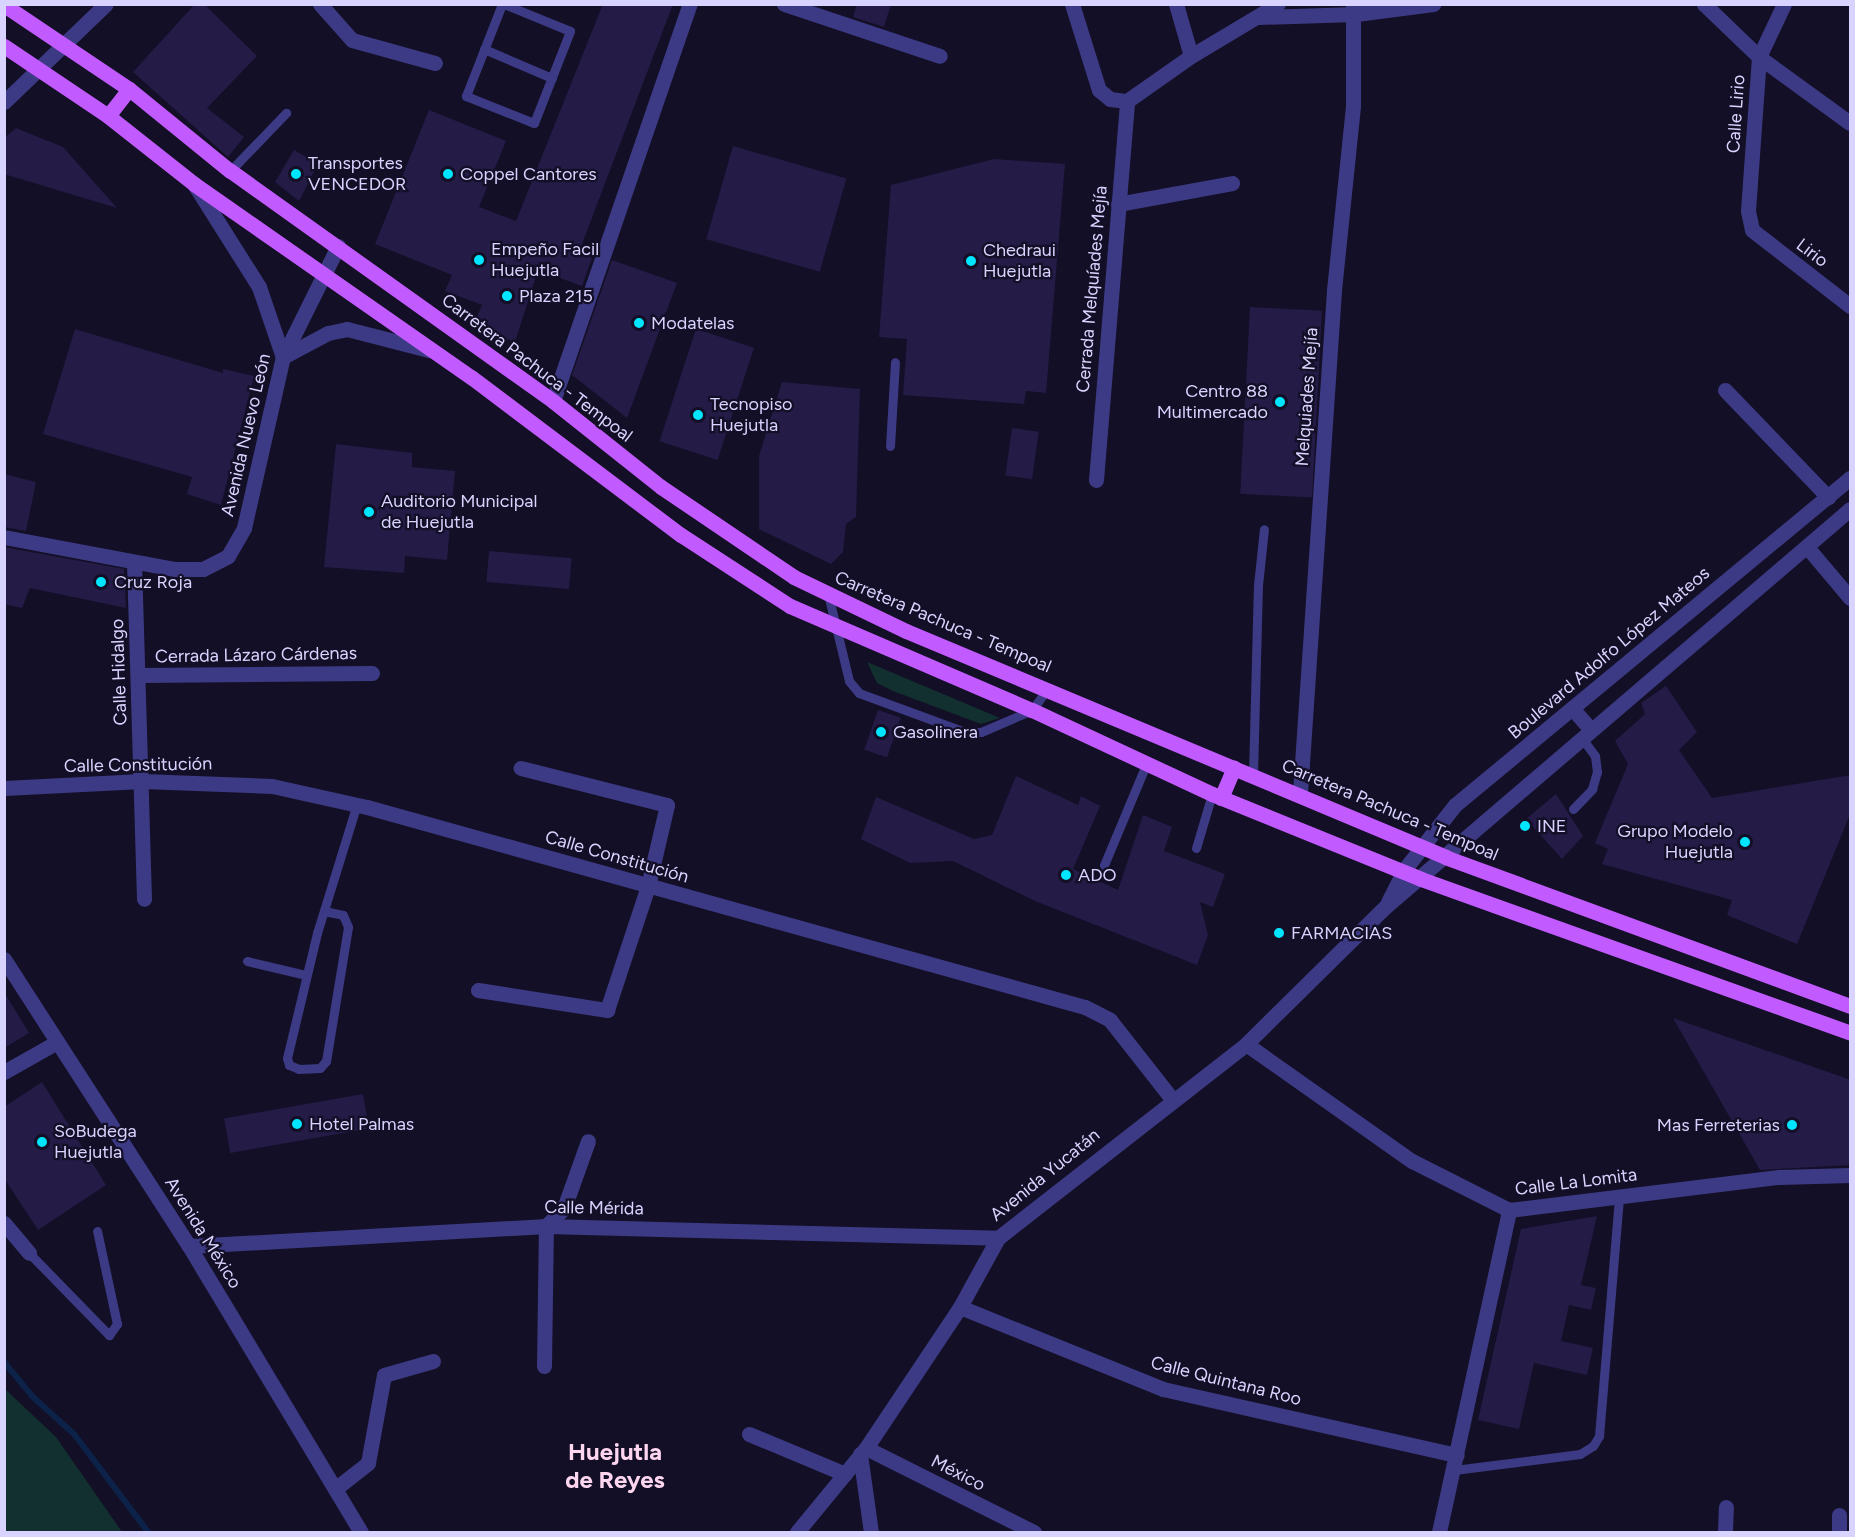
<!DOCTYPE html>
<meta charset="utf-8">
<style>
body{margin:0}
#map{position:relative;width:1855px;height:1537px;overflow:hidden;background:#130f26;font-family:Figtree,sans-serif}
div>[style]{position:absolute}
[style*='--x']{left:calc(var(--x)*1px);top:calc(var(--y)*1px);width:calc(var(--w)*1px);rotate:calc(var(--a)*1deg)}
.green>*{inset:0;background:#12302f}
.stream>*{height:6px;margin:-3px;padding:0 3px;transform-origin:3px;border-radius:3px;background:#0c2248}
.building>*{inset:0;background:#241b47;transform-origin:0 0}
.service>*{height:9px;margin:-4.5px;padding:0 4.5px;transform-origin:4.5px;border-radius:4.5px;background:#3d3a85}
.minor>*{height:15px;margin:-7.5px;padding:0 7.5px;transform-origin:7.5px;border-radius:7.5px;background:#3d3a85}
.tertiary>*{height:15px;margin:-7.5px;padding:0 7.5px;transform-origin:7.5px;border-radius:7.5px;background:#3d3a85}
.primary>*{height:15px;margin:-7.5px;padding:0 7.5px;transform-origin:7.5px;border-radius:7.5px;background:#c25bff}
.primary-bridge>*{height:15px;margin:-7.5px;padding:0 7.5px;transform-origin:7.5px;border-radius:7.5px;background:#c25bff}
.dots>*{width:16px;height:16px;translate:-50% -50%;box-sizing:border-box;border:3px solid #130f26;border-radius:50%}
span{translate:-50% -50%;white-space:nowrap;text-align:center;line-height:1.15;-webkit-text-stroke:4.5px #130f26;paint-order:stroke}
.street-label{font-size:18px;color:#d9d4ff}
.poi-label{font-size:18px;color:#d9d4ff}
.left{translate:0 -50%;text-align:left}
.right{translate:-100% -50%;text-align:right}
.district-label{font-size:24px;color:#ffd6f0;font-weight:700}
.frame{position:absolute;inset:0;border:6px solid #d9d4ff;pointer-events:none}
</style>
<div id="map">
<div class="green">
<i style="clip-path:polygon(867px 662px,1000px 718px,981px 724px,893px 691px,877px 683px)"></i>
<i style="clip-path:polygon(5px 1389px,56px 1437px,122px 1532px,5px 1532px)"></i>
</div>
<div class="stream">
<i style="--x:4;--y:1362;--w:45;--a:50.4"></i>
<i style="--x:33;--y:1397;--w:55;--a:42.1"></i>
<i style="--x:74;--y:1434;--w:123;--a:52.9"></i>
</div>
<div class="building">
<i style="clip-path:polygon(195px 4px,204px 4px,257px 56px,207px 108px,244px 137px,228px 157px,133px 72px)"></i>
<i style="clip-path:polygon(603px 4px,673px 4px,579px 252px,592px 258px,582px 286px,538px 270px,515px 342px,473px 326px,482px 305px,445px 291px,452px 275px,375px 244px,429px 110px,506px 141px,479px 207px,516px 221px)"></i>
<i style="clip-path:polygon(857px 4px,891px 4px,884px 27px,853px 17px)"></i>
<i style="clip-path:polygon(16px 128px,63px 147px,117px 208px,4px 174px,4px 138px)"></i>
<i style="left:733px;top:146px;width:118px;height:97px;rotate:16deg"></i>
<i style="clip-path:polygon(294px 150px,318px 164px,299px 201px,275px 182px)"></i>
<i style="clip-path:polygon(994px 159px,1065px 164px,1046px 393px,1026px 391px,1024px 404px,903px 395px,907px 339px,879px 337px,891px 185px)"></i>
<i style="clip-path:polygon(612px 260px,677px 283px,627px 418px,572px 375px)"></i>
<i style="left:1250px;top:307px;width:72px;height:187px;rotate:3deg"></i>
<i style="clip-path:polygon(75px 329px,223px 373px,223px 369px,254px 376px,221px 505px,187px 494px,192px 477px,43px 434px)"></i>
<i style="left:696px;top:329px;width:61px;height:118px;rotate:18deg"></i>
<i style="clip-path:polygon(782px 382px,860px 389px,856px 517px,846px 524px,843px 552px,831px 564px,759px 529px,759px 456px)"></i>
<i style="left:1012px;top:428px;width:27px;height:48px;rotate:8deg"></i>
<i style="clip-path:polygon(336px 444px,412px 453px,412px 467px,455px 471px,447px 560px,405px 556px,404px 573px,324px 567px)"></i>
<i style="clip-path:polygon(4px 474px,36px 482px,26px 531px,4px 527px)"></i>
<i style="clip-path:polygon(4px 547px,124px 569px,126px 608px,30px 588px,22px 608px,4px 604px)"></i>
<i style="left:489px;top:551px;width:83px;height:31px;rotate:5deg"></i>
<i style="clip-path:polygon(1666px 686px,1697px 732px,1679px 750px,1712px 798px,1851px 775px,1851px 812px,1797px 944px,1727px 915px,1732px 900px,1602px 864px,1608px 849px,1595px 843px,1628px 764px,1615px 741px,1645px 714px,1641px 703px)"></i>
<i style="left:878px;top:710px;width:24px;height:42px;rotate:19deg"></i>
<i style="clip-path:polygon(1016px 776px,1078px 805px,1081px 796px,1100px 806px,1073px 869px,1118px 890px,1143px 815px,1172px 827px,1164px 851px,1225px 874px,1213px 907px,1200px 902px,1208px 935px,1197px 965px,1035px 901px,953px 861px,910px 863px,861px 839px,876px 797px,974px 839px,992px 835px)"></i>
<i style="clip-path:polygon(1556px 794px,1583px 836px,1562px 859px,1526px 819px)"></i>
<i style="clip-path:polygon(4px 992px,29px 1033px,4px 1048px)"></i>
<i style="clip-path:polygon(1673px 1018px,1851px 1080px,1851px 1165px,1760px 1170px)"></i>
<i style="clip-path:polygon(42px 1082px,106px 1185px,38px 1230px,4px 1178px,4px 1107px)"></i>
<i style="left:363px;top:1094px;width:35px;height:141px;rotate:80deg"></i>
<i style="clip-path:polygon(1597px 1216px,1581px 1285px,1596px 1288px,1591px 1310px,1569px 1305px,1561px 1341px,1593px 1348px,1587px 1375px,1534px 1363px,1519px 1429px,1478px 1420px,1521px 1229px)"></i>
</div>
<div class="service">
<i style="--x:502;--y:4;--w:99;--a:111.4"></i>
<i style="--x:466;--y:96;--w:73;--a:21.7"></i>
<i style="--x:534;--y:123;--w:99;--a:-68.6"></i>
<i style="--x:570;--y:31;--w:71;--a:-157.8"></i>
<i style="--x:484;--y:49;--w:74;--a:23.1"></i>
<i style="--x:230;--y:171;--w:81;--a:-46"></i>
<i style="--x:890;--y:446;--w:84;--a:-86.6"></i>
<i style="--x:828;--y:594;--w:89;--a:76.4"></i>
<i style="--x:849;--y:681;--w:16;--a:50"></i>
<i style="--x:859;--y:693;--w:113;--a:20.2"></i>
<i style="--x:965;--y:732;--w:16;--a:0"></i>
<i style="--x:981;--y:732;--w:56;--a:-23.3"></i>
<i style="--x:1032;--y:710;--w:26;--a:-54"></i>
<i style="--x:1253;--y:775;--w:190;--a:-88.5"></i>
<i style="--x:1258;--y:585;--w:56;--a:-83.9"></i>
<i style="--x:1573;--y:809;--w:28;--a:-46"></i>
<i style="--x:1592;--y:789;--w:18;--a:-74"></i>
<i style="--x:1597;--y:772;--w:16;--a:-97"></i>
<i style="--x:1595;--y:756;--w:22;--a:-126"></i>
<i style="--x:1196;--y:848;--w:56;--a:-73.5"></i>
<i style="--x:1104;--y:865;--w:112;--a:-67.3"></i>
<i style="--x:324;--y:911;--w:19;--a:12"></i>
<i style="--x:343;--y:915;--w:13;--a:67"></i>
<i style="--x:348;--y:927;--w:136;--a:99.3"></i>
<i style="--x:326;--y:1061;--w:9;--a:131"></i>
<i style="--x:320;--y:1068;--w:21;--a:177"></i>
<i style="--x:299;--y:1069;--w:11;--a:-158"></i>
<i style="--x:289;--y:1065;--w:7;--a:-106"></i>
<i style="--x:287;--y:1058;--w:129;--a:-76.5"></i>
<i style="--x:317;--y:933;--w:135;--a:-72.8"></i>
<i style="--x:247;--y:961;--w:61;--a:13.3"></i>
<i style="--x:29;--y:1253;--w:115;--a:45.7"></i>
<i style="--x:109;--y:1335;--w:14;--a:-54"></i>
<i style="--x:117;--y:1324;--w:95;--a:-102.1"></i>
<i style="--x:1454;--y:1470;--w:127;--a:-7.2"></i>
<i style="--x:1580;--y:1454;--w:15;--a:-32"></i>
<i style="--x:1593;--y:1446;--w:12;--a:-59"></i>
<i style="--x:1599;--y:1436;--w:240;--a:-85.2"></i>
</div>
<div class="minor">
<i style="--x:320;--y:4;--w:48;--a:48.4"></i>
<i style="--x:352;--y:40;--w:86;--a:15.5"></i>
<i style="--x:784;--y:4;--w:164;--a:18.4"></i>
<i style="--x:1072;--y:4;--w:90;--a:72.6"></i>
<i style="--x:1099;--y:90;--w:14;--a:39"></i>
<i style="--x:1110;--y:99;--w:17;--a:7"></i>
<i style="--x:1127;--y:101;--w:78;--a:-35.1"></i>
<i style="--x:1191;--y:56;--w:101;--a:-30.9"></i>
<i style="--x:1176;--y:4;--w:54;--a:73.9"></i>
<i style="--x:1704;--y:4;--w:76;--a:43.9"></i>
<i style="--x:1759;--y:57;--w:112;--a:36"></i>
<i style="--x:1784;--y:4;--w:59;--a:115.3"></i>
<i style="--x:1759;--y:57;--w:154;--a:94.1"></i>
<i style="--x:1748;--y:211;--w:19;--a:78"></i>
<i style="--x:1752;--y:230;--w:124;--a:37.8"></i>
<i style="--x:1259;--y:17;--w:97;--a:-1.8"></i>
<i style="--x:1356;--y:14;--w:78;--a:-7.4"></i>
<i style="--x:4;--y:102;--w:141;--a:-43.9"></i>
<i style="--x:194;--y:184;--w:122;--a:57.7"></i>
<i style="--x:259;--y:287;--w:74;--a:71.1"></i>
<i style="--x:283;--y:357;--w:51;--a:-28.1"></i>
<i style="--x:328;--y:333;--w:19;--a:-12"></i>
<i style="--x:347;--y:329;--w:85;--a:14.4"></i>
<i style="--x:1118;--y:204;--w:116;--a:-10.4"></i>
<i style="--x:1725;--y:390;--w:149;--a:46.1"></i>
<i style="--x:1096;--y:480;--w:380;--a:-85.3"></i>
<i style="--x:1807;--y:547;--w:67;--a:49.9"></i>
<i style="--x:134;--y:562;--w:337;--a:88.3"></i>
<i style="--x:140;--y:675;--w:232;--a:-0.5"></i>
<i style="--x:4;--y:788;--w:138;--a:-2.9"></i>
<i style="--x:142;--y:781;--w:130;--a:2.2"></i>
<i style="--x:272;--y:786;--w:97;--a:12.5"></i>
<i style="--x:367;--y:807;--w:745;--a:15.57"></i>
<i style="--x:1085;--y:1007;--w:28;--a:27"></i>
<i style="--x:1110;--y:1020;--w:100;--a:51.9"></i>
<i style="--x:1300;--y:793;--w:504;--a:-86.13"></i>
<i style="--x:1334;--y:290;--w:185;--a:-84.1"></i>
<i style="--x:1353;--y:106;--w:102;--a:-90"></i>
<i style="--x:478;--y:990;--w:131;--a:8.8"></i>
<i style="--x:607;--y:1010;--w:131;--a:-71.7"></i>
<i style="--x:648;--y:886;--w:83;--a:-76.8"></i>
<i style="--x:667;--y:805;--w:151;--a:-165.8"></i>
<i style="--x:1246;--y:1044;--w:203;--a:35.2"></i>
<i style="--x:1412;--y:1161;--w:109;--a:26.8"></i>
<i style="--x:1509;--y:1210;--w:272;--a:-7"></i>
<i style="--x:1779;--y:1177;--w:71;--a:-1.6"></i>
<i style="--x:4;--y:1072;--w:61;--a:-29.5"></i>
<i style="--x:4;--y:1223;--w:39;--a:50"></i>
<i style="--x:189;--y:1246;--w:358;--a:-3.2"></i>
<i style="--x:546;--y:1226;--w:452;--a:1.5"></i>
<i style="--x:960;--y:1307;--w:219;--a:22"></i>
<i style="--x:1163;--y:1389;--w:301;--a:12.7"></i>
<i style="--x:544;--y:1366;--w:140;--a:-89.2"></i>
<i style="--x:546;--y:1226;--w:25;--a:-45"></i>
<i style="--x:564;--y:1208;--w:71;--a:-70.3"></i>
<i style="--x:749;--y:1434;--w:104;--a:22.6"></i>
<i style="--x:866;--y:1448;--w:188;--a:26.6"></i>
<i style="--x:335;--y:1489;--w:42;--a:-38.2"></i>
<i style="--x:368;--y:1463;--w:89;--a:-79.7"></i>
<i style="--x:384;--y:1375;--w:51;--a:-15.9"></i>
<i style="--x:1439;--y:1532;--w:330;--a:-77.7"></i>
<i style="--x:1725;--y:1532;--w:25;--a:-88"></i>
<i style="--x:1839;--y:1532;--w:17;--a:-90"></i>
</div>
<div class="tertiary">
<i style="--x:553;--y:401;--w:420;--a:-71"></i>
<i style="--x:4;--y:537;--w:174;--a:10.6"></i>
<i style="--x:175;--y:569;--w:28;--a:0"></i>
<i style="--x:203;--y:569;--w:28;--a:-27"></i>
<i style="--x:228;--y:556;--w:32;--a:-60"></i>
<i style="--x:244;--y:528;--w:175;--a:-77.2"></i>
<i style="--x:283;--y:357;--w:124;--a:-63.6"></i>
<i style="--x:1572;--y:708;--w:29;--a:49"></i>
<i style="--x:1388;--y:902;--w:36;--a:-63"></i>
<i style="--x:1404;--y:870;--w:83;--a:-51.9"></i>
<i style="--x:1455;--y:805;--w:513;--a:-39.62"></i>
<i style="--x:4;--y:959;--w:341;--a:57.2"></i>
<i style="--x:189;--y:1246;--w:334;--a:59"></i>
<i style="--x:860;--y:1454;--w:79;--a:82"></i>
<i style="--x:797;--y:1532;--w:109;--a:-50.6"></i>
<i style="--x:866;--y:1448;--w:169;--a:-56.3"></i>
<i style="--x:960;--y:1307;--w:79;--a:-61.2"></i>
<i style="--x:998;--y:1238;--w:315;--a:-38"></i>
<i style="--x:1246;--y:1044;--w:195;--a:-44.6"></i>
<i style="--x:1385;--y:907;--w:612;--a:-40.56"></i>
</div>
<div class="primary">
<i style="--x:1221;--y:798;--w:33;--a:-67"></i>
<i style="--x:1850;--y:1006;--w:431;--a:-159.8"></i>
<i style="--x:1446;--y:857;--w:585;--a:-157.29"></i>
<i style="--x:906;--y:631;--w:124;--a:-154.3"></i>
<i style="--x:794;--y:577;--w:161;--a:-145.9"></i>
<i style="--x:661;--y:487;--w:138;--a:-141.5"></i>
<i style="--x:553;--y:401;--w:397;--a:-144.5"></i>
<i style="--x:230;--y:171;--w:130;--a:-140.9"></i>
<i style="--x:129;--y:89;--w:34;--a:128"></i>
<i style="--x:108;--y:116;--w:110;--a:38.3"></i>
<i style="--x:194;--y:184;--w:338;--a:34.9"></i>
<i style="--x:471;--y:377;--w:263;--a:37"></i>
<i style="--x:681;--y:535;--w:130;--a:33.1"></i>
<i style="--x:790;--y:606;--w:263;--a:23.3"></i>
<i style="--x:1032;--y:710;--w:199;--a:25"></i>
<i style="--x:1212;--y:794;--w:226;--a:22.1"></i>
<i style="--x:1421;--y:879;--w:456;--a:19.7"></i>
</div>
<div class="primary-bridge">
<i style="--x:4;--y:5;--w:151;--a:33.9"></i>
<i style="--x:4;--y:46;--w:125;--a:33.9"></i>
</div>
<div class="dots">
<i style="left:296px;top:174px;background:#00e5ff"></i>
<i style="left:448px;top:174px;background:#00e5ff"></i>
<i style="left:479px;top:260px;background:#00e5ff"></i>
<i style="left:971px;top:261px;background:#00e5ff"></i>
<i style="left:507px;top:296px;background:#00e5ff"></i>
<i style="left:639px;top:323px;background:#00e5ff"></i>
<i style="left:1280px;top:402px;background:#00e5ff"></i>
<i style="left:698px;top:415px;background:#00e5ff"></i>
<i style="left:369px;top:512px;background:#00e5ff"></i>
<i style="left:101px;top:582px;background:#00e5ff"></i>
<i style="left:881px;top:732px;background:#00e5ff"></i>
<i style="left:1525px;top:826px;background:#00e5ff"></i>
<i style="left:1745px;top:842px;background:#00e5ff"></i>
<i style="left:1066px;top:875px;background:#00e5ff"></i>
<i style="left:1279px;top:933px;background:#00e5ff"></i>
<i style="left:297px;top:1124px;background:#00e5ff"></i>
<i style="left:1792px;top:1125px;background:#00e5ff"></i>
<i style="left:42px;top:1142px;background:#00e5ff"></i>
</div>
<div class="street-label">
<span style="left:1736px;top:114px;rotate:-86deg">Calle Lirio</span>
<span style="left:1812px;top:253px;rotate:37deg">Lirio</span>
<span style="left:1092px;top:289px;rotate:-85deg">Cerrada Melquíades Mejía</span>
<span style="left:537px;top:368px;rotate:37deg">Carretera Pachuca - Tempoal</span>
<span style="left:1307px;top:397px;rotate:-86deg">Melquiades Mejía</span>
<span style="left:246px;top:435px;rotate:-77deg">Avenida Nuevo León</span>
<span style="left:943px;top:622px;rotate:23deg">Carretera Pachuca - Tempoal</span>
<span style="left:1609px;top:653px;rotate:-40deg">Boulevard Adolfo López Mateos</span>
<span style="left:256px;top:655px;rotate:-1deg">Cerrada Lázaro Cárdenas</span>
<span style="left:119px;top:672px;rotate:-92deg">Calle Hidalgo</span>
<span style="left:138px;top:765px;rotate:-1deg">Calle Constitución</span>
<span style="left:1390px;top:810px;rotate:23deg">Carretera Pachuca - Tempoal</span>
<span style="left:617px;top:857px;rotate:16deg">Calle Constitución</span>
<span style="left:1045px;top:1175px;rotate:-39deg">Avenida Yucatán</span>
<span style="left:1576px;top:1182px;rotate:-7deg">Calle La Lomita</span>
<span style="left:594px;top:1208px;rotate:1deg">Calle Mérida</span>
<span style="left:203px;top:1233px;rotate:58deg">Avenida México</span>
<span style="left:1226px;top:1381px;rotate:14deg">Calle Quintana Roo</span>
<span style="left:958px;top:1473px;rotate:27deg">México</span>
</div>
<div class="poi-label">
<span class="left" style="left:308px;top:174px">Transportes<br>VENCEDOR</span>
<span class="left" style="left:460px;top:174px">Coppel Cantores</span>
<span class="left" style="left:491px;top:260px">Empeño Facil<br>Huejutla</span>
<span class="left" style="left:983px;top:261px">Chedraui<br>Huejutla</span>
<span class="left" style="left:519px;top:296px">Plaza 215</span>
<span class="left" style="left:651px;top:323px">Modatelas</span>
<span class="right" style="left:1268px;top:402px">Centro 88<br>Multimercado</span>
<span class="left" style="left:710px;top:415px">Tecnopiso<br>Huejutla</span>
<span class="left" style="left:381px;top:512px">Auditorio Municipal<br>de Huejutla</span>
<span class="left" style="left:114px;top:582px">Cruz Roja</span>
<span class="left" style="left:893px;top:732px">Gasolinera</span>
<span class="left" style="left:1537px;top:826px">INE</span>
<span class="right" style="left:1733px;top:842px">Grupo Modelo<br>Huejutla</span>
<span class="left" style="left:1078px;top:875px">ADO</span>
<span class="left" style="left:1291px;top:933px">FARMACIAS</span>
<span class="left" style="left:309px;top:1124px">Hotel Palmas</span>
<span class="right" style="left:1780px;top:1125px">Mas Ferreterias</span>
<span class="left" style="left:54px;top:1142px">SoBudega<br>Huejutla</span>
</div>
<div class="district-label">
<span style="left:615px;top:1466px">Huejutla<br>de Reyes</span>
</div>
<div class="frame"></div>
</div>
